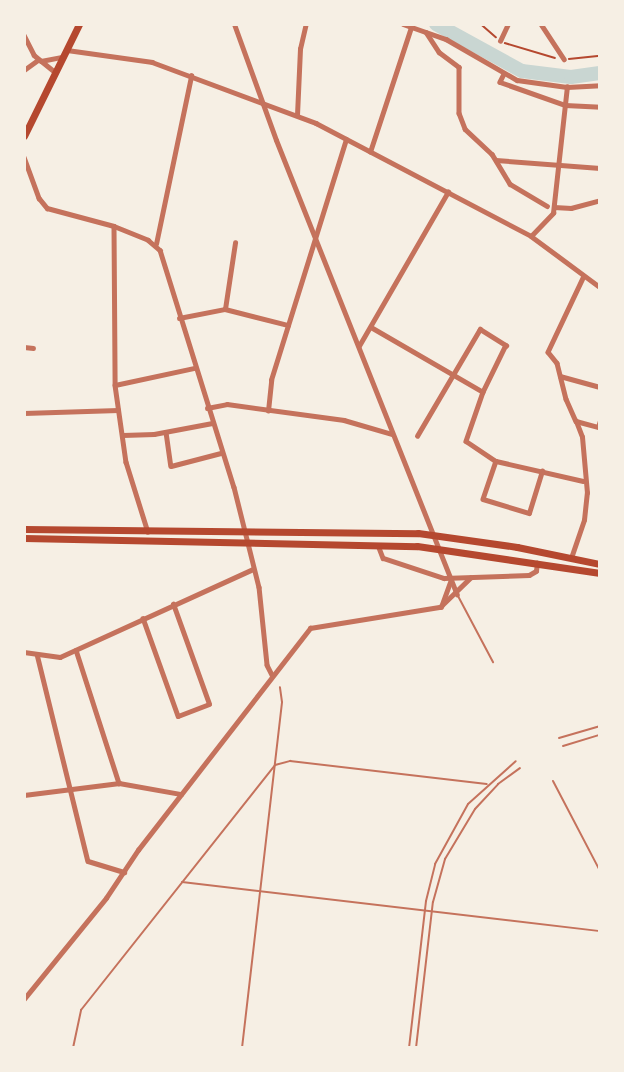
<!DOCTYPE html>
<style>
body{margin:0}
#map{position:relative;width:624px;height:1072px;overflow:hidden;background:#f6efe4;font-family:"Work Sans",sans-serif}
div>[style]{position:absolute}
[style*='--x']{left:calc(var(--x)*1px);top:calc(var(--y)*1px);width:calc(var(--w)*1px);rotate:calc(var(--a)*1deg)}
.river>*{height:14px;margin:-7px;padding:0 7px;transform-origin:7px;border-radius:7px;background:#c9d6d2}
.path>*{height:1.5px;margin:-0.75px;padding:0 0.75px;transform-origin:0.75px;border-radius:0.75px;background:#b5482f}
.service>*{height:2px;margin:-1px;padding:0 1px;transform-origin:1px;border-radius:1px;background:#c5725c}
.minor>*{height:4.5px;margin:-2.25px;padding:0 2.25px;transform-origin:2.25px;border-radius:2.25px;background:#c5725c}
.tertiary>*{height:5px;margin:-2.5px;padding:0 2.5px;transform-origin:2.5px;border-radius:2.5px;background:#c5725c}
.primary>*{height:7px;margin:-3.5px;padding:0 3.5px;transform-origin:3.5px;border-radius:3.5px;background:#b5482f}
span{translate:-50% -50%;white-space:nowrap;text-align:center;line-height:1.15;-webkit-text-stroke:6px #f6efe4;paint-order:stroke}
.frame{position:absolute;inset:0;border:26px solid #f6efe4;pointer-events:none}
</style>
<div id="map">
<div class="river">
<i style="--x:436;--y:24;--w:98;--a:28.7"></i>
<i style="--x:522;--y:71;--w:49;--a:7"></i>
<i style="--x:571;--y:77;--w:29;--a:-8"></i>
</div>
<div class="path">
<i style="--x:481;--y:24;--w:20;--a:41"></i>
<i style="--x:505;--y:43;--w:52;--a:16.7"></i>
<i style="--x:569;--y:59;--w:31;--a:-6"></i>
</div>
<div class="service">
<i style="--x:458;--y:596;--w:75;--a:62.1"></i>
<i style="--x:559;--y:738;--w:43;--a:-16.3"></i>
<i style="--x:563;--y:746;--w:39;--a:-17"></i>
<i style="--x:553;--y:781;--w:102;--a:62.4"></i>
<i style="--x:182;--y:882;--w:421;--a:6.7"></i>
<i style="--x:73;--y:1048;--w:39;--a:-78"></i>
<i style="--x:81;--y:1010;--w:313;--a:-51.6"></i>
<i style="--x:275;--y:765;--w:16;--a:-15"></i>
<i style="--x:290;--y:761;--w:198;--a:6.7"></i>
<i style="--x:242;--y:1048;--w:348;--a:-83.4"></i>
<i style="--x:282;--y:702;--w:15;--a:-98"></i>
<i style="--x:409;--y:1048;--w:148;--a:-83.4"></i>
<i style="--x:426;--y:901;--w:38;--a:-76"></i>
<i style="--x:435;--y:864;--w:68;--a:-61.2"></i>
<i style="--x:468;--y:804;--w:64;--a:-41.9"></i>
<i style="--x:416;--y:1048;--w:147;--a:-83.4"></i>
<i style="--x:433;--y:902;--w:45;--a:-74.4"></i>
<i style="--x:445;--y:859;--w:58;--a:-59"></i>
<i style="--x:475;--y:809;--w:34;--a:-47"></i>
<i style="--x:498;--y:784;--w:27;--a:-36"></i>
</div>
<div class="minor">
<i style="--x:403;--y:24;--w:46;--a:19.2"></i>
<i style="--x:446;--y:39;--w:82;--a:30"></i>
<i style="--x:517;--y:80;--w:50;--a:8"></i>
<i style="--x:567;--y:87;--w:33;--a:-3"></i>
<i style="--x:541;--y:24;--w:42;--a:56.7"></i>
<i style="--x:426;--y:32;--w:24;--a:57"></i>
<i style="--x:439;--y:52;--w:25;--a:37"></i>
<i style="--x:459;--y:67;--w:46;--a:90"></i>
<i style="--x:459;--y:113;--w:17;--a:69"></i>
<i style="--x:465;--y:129;--w:37;--a:43"></i>
<i style="--x:492;--y:154;--w:35;--a:59"></i>
<i style="--x:510;--y:184;--w:43;--a:30.7"></i>
<i style="--x:24;--y:35;--w:22;--a:63"></i>
<i style="--x:34;--y:55;--w:27;--a:39"></i>
<i style="--x:500;--y:41;--w:19;--a:-65"></i>
<i style="--x:67;--y:50;--w:86;--a:8"></i>
<i style="--x:152;--y:62;--w:175;--a:20.4"></i>
<i style="--x:316;--y:123;--w:243;--a:27.7"></i>
<i style="--x:531;--y:236;--w:86;--a:36.5"></i>
<i style="--x:41;--y:61;--w:21;--a:-11"></i>
<i style="--x:24;--y:70;--w:17;--a:-36"></i>
<i style="--x:504;--y:74;--w:9;--a:117"></i>
<i style="--x:500;--y:82;--w:69;--a:19.5"></i>
<i style="--x:565;--y:105;--w:35;--a:3"></i>
<i style="--x:297;--y:115;--w:66;--a:-87.4"></i>
<i style="--x:300;--y:49;--w:26;--a:-77"></i>
<i style="--x:370;--y:152;--w:135;--a:-71.8"></i>
<i style="--x:24;--y:157;--w:44;--a:69.9"></i>
<i style="--x:39;--y:198;--w:13;--a:51"></i>
<i style="--x:47;--y:208;--w:69;--a:15"></i>
<i style="--x:114;--y:226;--w:37;--a:22"></i>
<i style="--x:148;--y:240;--w:16;--a:40"></i>
<i style="--x:160;--y:250;--w:248;--a:72.7"></i>
<i style="--x:234;--y:487;--w:103;--a:76"></i>
<i style="--x:259;--y:587;--w:78;--a:84.1"></i>
<i style="--x:267;--y:665;--w:11;--a:63"></i>
<i style="--x:496;--y:160;--w:104;--a:4.4"></i>
<i style="--x:554;--y:207;--w:17;--a:3"></i>
<i style="--x:571;--y:208;--w:30;--a:-15"></i>
<i style="--x:114;--y:226;--w:159;--a:89.6"></i>
<i style="--x:115;--y:385;--w:78;--a:81.9"></i>
<i style="--x:126;--y:462;--w:73;--a:72.6"></i>
<i style="--x:531;--y:236;--w:32;--a:-46"></i>
<i style="--x:553;--y:213;--w:127;--a:-83.7"></i>
<i style="--x:156;--y:244;--w:172;--a:-78.2"></i>
<i style="--x:584;--y:276;--w:84;--a:115.3"></i>
<i style="--x:548;--y:352;--w:14;--a:51"></i>
<i style="--x:557;--y:363;--w:37;--a:76"></i>
<i style="--x:566;--y:399;--w:24;--a:66"></i>
<i style="--x:576;--y:421;--w:23;--a:15"></i>
<i style="--x:598;--y:427;--w:6;--a:-72"></i>
<i style="--x:225;--y:309;--w:67;--a:-81.4"></i>
<i style="--x:179;--y:318;--w:47;--a:-11.1"></i>
<i style="--x:225;--y:309;--w:65;--a:14.3"></i>
<i style="--x:371;--y:327;--w:129;--a:30.1"></i>
<i style="--x:483;--y:392;--w:52;--a:109.1"></i>
<i style="--x:466;--y:441;--w:36;--a:34"></i>
<i style="--x:496;--y:461;--w:89;--a:12.9"></i>
<i style="--x:359;--y:346;--w:178;--a:-60"></i>
<i style="--x:24;--y:347;--w:9;--a:6"></i>
<i style="--x:560;--y:376;--w:41;--a:15.4"></i>
<i style="--x:115;--y:385;--w:81;--a:-12.1"></i>
<i style="--x:207;--y:408;--w:20;--a:-11"></i>
<i style="--x:227;--y:404;--w:118;--a:7.8"></i>
<i style="--x:344;--y:420;--w:50;--a:16.3"></i>
<i style="--x:268;--y:411;--w:31;--a:-84"></i>
<i style="--x:271;--y:380;--w:252;--a:-72.7"></i>
<i style="--x:24;--y:413;--w:94;--a:-1.8"></i>
<i style="--x:166;--y:432;--w:34;--a:82"></i>
<i style="--x:171;--y:466;--w:52;--a:-14.6"></i>
<i style="--x:123;--y:435;--w:31;--a:-2"></i>
<i style="--x:154;--y:434;--w:59;--a:-10.7"></i>
<i style="--x:417;--y:436;--w:124;--a:-59.5"></i>
<i style="--x:480;--y:329;--w:31;--a:32"></i>
<i style="--x:506;--y:345;--w:52;--a:116.1"></i>
<i style="--x:496;--y:461;--w:40;--a:108.9"></i>
<i style="--x:483;--y:499;--w:48;--a:16.9"></i>
<i style="--x:529;--y:513;--w:44;--a:-72.8"></i>
<i style="--x:378;--y:545;--w:14;--a:69"></i>
<i style="--x:383;--y:558;--w:64;--a:18.2"></i>
<i style="--x:444;--y:578;--w:85;--a:-2"></i>
<i style="--x:529;--y:575;--w:8;--a:-30"></i>
<i style="--x:536;--y:571;--w:8;--a:-83"></i>
<i style="--x:571;--y:558;--w:40;--a:-71.1"></i>
<i style="--x:584;--y:520;--w:27;--a:-84"></i>
<i style="--x:587;--y:493;--w:56;--a:-95.1"></i>
<i style="--x:582;--y:437;--w:17;--a:-111"></i>
<i style="--x:441;--y:607;--w:30;--a:-70"></i>
<i style="--x:143;--y:618;--w:104;--a:70.3"></i>
<i style="--x:178;--y:716;--w:33;--a:-21"></i>
<i style="--x:209;--y:704;--w:106;--a:-109.8"></i>
<i style="--x:76;--y:650;--w:140;--a:72.1"></i>
<i style="--x:24;--y:652;--w:36;--a:8"></i>
<i style="--x:60;--y:657;--w:212;--a:-24.5"></i>
<i style="--x:37;--y:654;--w:213;--a:76.2"></i>
<i style="--x:88;--y:861;--w:38;--a:17"></i>
<i style="--x:24;--y:795;--w:96;--a:-7.2"></i>
<i style="--x:119;--y:783;--w:63;--a:10.1"></i>
<i style="--x:24;--y:999;--w:130;--a:-50.9"></i>
<i style="--x:106;--y:898;--w:58;--a:-56.3"></i>
<i style="--x:138;--y:850;--w:281;--a:-52.2"></i>
<i style="--x:310;--y:628;--w:132;--a:-9.2"></i>
<i style="--x:440;--y:607;--w:42;--a:-44"></i>
</div>
<div class="tertiary">
<i style="--x:234;--y:24;--w:123;--a:70.1"></i>
<i style="--x:276;--y:140;--w:489;--a:68.3"></i>
</div>
<div class="primary">
<i style="--x:24;--y:136;--w:125;--a:-63.8"></i>
<i style="--x:24;--y:529;--w:394;--a:0.6"></i>
<i style="--x:418;--y:533;--w:100;--a:8"></i>
<i style="--x:517;--y:547;--w:85;--a:11.6"></i>
<i style="--x:24;--y:538;--w:393;--a:1.2"></i>
<i style="--x:417;--y:546;--w:185;--a:8.4"></i>
</div>
<div class="frame"></div>
</div>
